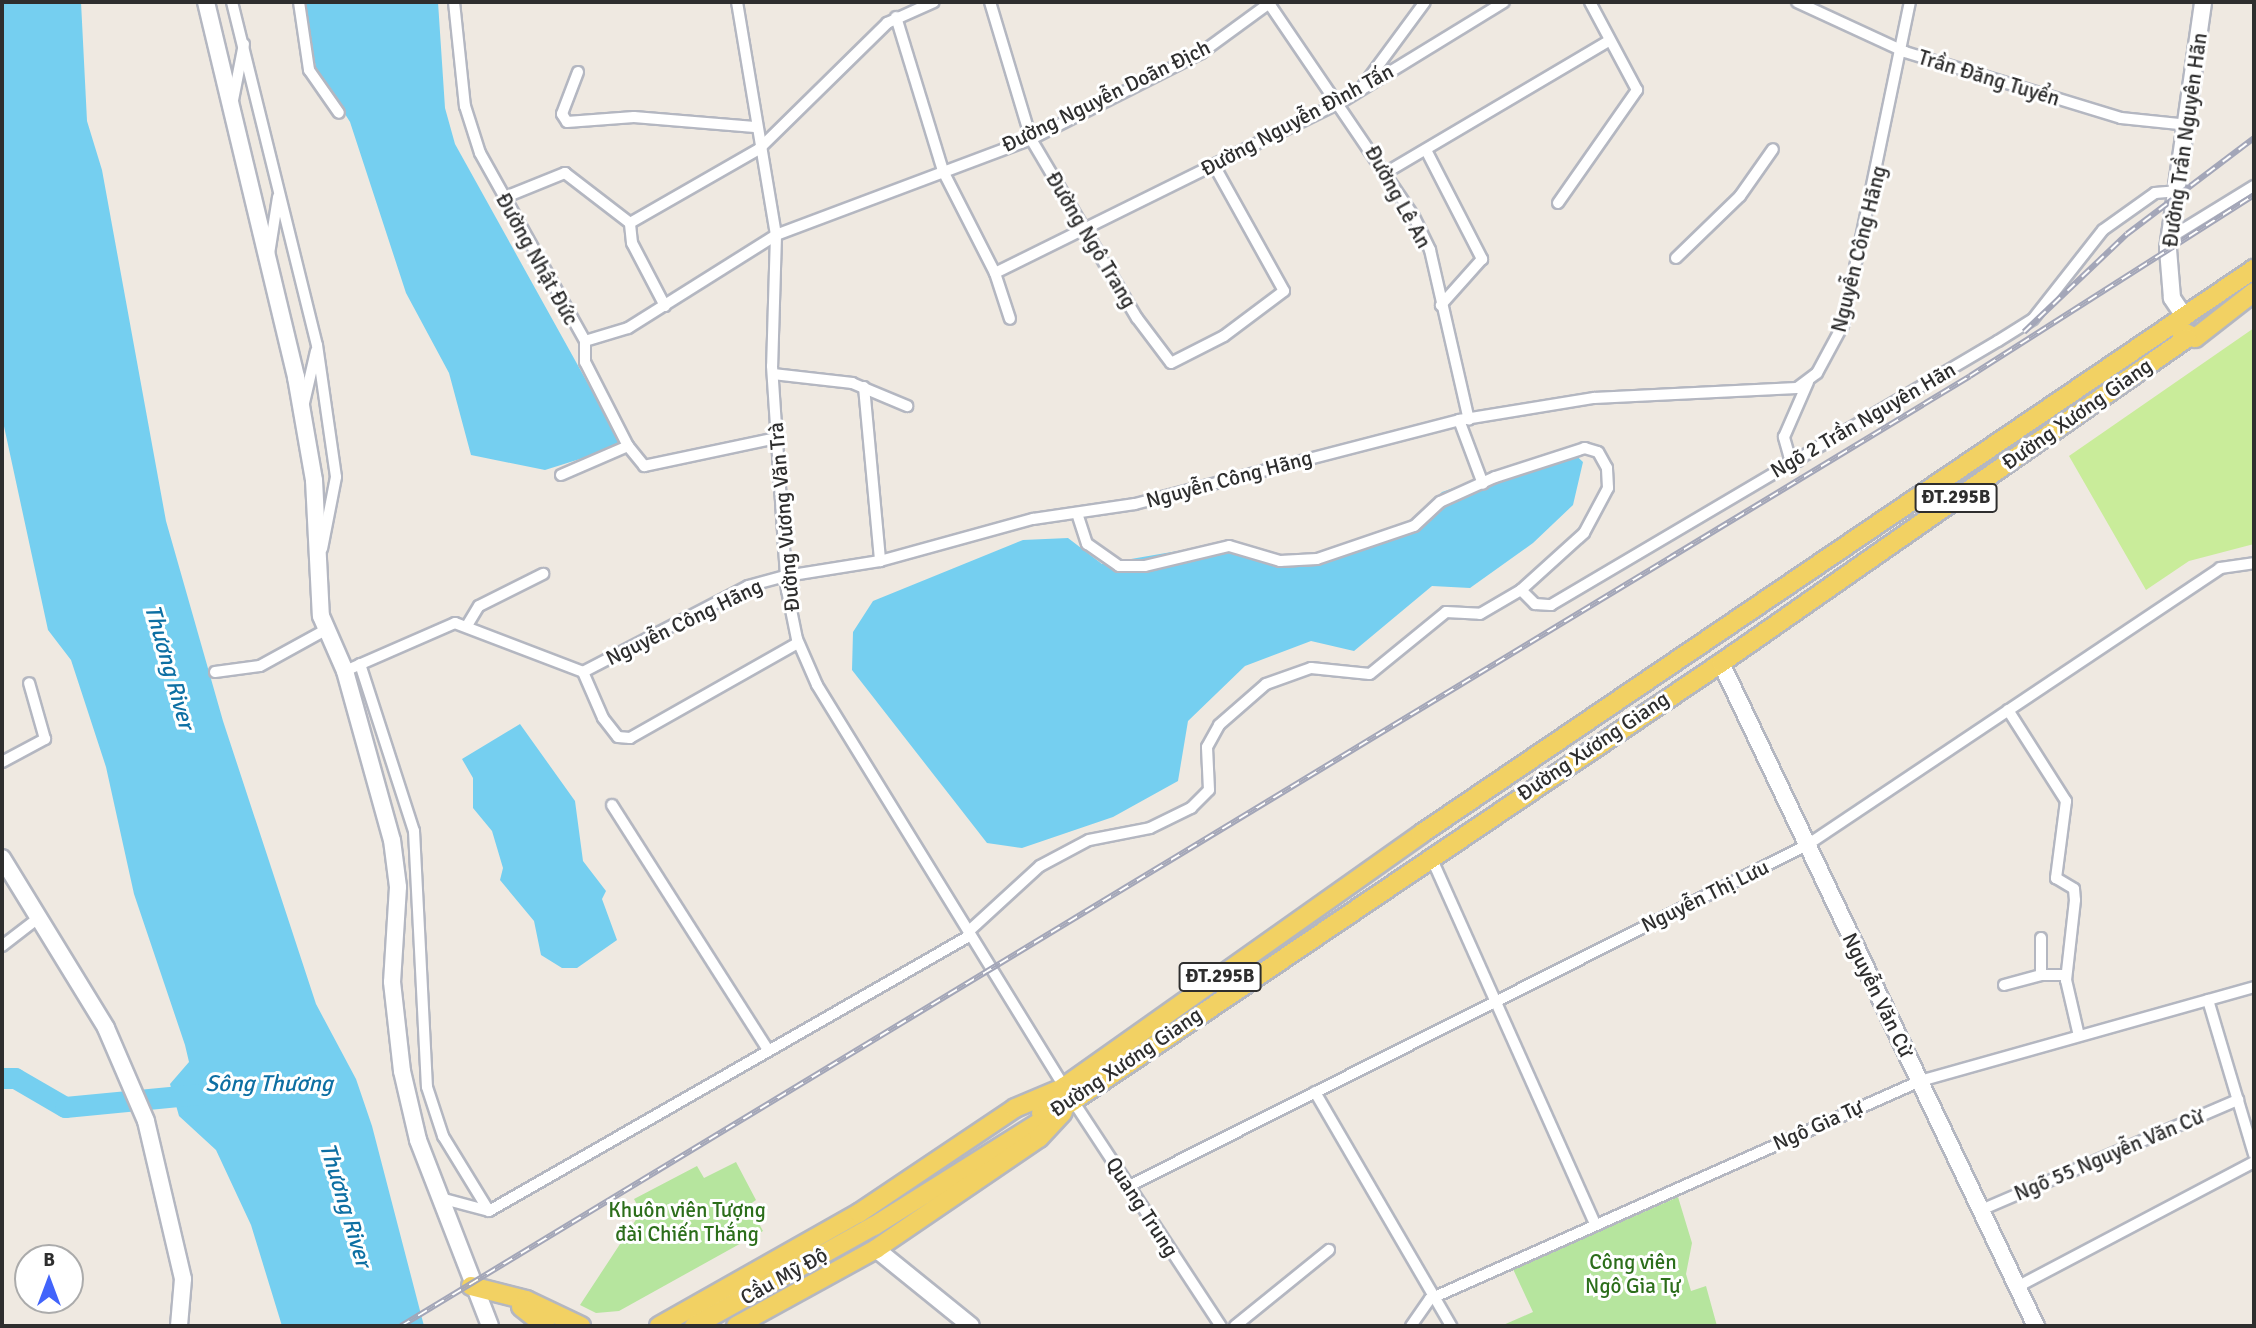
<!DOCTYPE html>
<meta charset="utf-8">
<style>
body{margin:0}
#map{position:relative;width:2256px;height:1328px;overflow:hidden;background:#efe9e1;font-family:Signika,sans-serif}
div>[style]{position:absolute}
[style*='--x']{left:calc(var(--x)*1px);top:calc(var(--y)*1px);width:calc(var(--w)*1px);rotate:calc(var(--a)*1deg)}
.green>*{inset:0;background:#b6e59e}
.pitch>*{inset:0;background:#c9ec9a}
.water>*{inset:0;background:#75cff0}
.river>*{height:21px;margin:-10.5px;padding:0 10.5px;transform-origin:10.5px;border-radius:10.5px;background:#75cff0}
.roads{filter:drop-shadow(2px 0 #b4b7c1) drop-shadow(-2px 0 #b4b7c1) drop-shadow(0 2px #b4b7c1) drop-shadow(0 -2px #b4b7c1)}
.street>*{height:10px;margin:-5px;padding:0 5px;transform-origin:5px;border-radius:5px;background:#fff}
.secondary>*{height:16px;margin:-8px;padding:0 8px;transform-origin:8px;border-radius:8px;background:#fff}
.primary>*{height:18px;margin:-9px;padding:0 9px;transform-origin:9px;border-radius:9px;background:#f2d163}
.rail>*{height:6px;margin-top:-3px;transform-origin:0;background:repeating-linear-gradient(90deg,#fff 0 10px,#a3a6b8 0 20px);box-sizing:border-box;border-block:2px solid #a3a6b8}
span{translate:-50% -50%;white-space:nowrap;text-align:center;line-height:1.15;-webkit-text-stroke:6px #fff;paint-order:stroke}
.shield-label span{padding:2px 5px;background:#fff;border:2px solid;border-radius:5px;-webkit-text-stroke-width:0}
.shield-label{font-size:19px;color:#2e2e2e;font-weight:700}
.street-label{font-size:21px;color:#2e2e2e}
.park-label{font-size:21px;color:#2c6e1b}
.water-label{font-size:23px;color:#0d6fa3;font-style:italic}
.frame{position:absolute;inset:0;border:4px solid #2e2e2e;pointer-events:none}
.north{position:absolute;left:14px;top:1244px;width:70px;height:70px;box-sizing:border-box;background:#fff;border:2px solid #ababab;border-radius:50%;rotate:0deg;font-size:19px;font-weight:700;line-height:28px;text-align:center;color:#2e2e2e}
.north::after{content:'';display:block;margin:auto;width:24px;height:32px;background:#4264fb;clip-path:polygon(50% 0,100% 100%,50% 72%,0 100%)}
</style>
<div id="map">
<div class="green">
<i style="clip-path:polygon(736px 1162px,756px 1200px,749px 1205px,763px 1231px,619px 1311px,596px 1313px,580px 1305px,641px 1212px,634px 1199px,697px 1166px,704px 1178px)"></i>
<i style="clip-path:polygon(1678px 1197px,1692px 1243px,1686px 1274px,1691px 1291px,1706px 1286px,1717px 1326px,1501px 1326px,1533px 1312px,1513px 1269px)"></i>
</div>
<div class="pitch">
<i style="clip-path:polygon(2254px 328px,2254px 544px,2189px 561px,2146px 590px,2069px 456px)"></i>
</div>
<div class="water">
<i style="clip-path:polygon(2px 2px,81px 2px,87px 121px,102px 170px,166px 521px,223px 721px,316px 1004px,356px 1079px,372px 1126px,424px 1326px,282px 1326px,251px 1225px,216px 1150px,179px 1116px,170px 1084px,189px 1062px,185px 1045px,134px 894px,106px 767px,71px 660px,48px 630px,2px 417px)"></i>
<i style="clip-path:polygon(304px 2px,438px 2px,445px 108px,455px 144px,621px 443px,615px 448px,545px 470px,471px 455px,449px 373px,406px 293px,350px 122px,316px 68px)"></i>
<i style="clip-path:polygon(1568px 448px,1583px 462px,1573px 505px,1533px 543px,1470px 588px,1432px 586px,1354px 651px,1311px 641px,1245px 666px,1188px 721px,1178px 781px,1113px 817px,1022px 848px,987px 843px,852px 670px,853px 632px,873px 601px,1023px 540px,1068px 538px,1102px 564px,1218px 544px,1282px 562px,1387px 533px,1411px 522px,1442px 492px)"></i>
<i style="clip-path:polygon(520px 724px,575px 801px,583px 861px,606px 891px,602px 899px,617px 940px,577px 968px,562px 968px,541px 955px,534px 921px,500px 880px,503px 868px,492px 831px,473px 808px,473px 778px,462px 759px)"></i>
</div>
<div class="river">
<i style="--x:2;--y:1078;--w:13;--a:0"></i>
<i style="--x:15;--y:1078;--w:58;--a:30.1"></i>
<i style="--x:65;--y:1107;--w:137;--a:-5.5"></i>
</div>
<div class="roads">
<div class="street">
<i style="--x:232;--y:2;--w:353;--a:76.1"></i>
<i style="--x:317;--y:345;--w:133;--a:81.8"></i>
<i style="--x:336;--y:477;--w:73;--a:101"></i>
<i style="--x:299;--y:2;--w:69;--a:81.6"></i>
<i style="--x:309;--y:70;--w:52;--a:55.1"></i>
<i style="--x:454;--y:2;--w:105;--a:84"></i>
<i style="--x:465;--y:106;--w:49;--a:72.3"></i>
<i style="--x:480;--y:153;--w:215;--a:60.8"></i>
<i style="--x:585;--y:341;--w:45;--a:-16.8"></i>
<i style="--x:628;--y:328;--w:175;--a:-32.1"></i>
<i style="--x:776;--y:235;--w:272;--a:-20.6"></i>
<i style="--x:1031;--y:139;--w:191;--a:-26.8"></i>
<i style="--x:1201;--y:53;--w:87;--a:-36.1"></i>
<i style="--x:737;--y:2;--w:236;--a:80.5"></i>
<i style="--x:776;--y:235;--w:131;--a:91.7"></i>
<i style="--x:772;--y:366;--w:225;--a:86.2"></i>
<i style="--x:787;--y:590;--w:50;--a:78.5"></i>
<i style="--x:797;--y:639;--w:50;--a:66.5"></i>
<i style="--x:817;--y:685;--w:488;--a:58.4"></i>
<i style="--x:1073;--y:1101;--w:269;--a:56.7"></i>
<i style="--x:990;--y:2;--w:143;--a:73.3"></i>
<i style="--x:1031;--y:139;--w:208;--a:59.4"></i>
<i style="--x:1137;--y:318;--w:56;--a:52.9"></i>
<i style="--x:1171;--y:363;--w:59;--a:-27"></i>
<i style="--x:1224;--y:336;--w:75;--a:-36.9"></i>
<i style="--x:1284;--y:291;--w:144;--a:-119.1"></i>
<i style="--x:1268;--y:2;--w:260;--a:55.8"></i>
<i style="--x:1414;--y:217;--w:37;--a:64"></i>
<i style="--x:1430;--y:250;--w:174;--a:77.1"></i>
<i style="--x:1797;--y:2;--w:119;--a:24.8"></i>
<i style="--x:1905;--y:52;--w:226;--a:17"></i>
<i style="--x:2121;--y:118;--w:68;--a:5.9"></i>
<i style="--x:896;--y:17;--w:161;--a:73"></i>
<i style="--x:943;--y:171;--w:114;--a:63"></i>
<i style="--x:995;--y:273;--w:48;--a:71.9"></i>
<i style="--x:578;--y:72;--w:45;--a:110.9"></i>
<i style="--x:562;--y:114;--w:9;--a:58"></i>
<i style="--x:567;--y:122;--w:67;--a:-4.3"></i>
<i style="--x:634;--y:117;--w:121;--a:4.7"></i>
<i style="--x:1363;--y:86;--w:104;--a:-53.6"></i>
<i style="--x:233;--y:100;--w:57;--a:-78.9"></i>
<i style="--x:1426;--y:150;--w:123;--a:62.8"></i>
<i style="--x:1482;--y:259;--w:62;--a:131.7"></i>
<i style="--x:1387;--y:172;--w:256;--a:-30.6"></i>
<i style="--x:503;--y:198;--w:67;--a:-22"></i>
<i style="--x:565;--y:173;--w:82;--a:37.6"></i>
<i style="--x:1558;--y:203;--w:138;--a:-55"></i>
<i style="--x:1637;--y:90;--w:100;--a:-118.1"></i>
<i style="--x:2171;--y:237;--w:97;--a:-31.6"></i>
<i style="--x:269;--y:254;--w:58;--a:-81"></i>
<i style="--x:1676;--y:258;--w:89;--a:-44.1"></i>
<i style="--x:1740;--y:196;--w:57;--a:-54.9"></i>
<i style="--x:995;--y:273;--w:386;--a:-26.3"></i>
<i style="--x:1341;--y:102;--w:191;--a:-31.5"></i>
<i style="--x:665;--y:306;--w:71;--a:-117.6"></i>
<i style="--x:632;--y:243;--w:20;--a:-96"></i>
<i style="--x:630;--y:223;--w:149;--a:-29.8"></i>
<i style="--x:759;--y:149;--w:180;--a:-44.5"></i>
<i style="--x:887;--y:23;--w:51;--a:-24.1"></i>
<i style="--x:773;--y:374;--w:80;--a:6.5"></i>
<i style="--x:852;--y:383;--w:60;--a:22.7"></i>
<i style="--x:864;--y:387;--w:175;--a:84.7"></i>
<i style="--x:304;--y:403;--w:53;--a:-77"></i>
<i style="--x:1459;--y:420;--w:68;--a:69.4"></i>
<i style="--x:628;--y:446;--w:26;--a:51"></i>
<i style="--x:644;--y:466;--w:136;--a:-11.9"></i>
<i style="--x:1798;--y:461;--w:11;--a:-146"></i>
<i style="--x:1789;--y:455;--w:19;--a:-106"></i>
<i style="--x:1784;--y:437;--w:60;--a:-66.4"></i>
<i style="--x:561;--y:475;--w:73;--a:-23.4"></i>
<i style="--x:628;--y:446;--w:94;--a:-117.1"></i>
<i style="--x:585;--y:362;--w:21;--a:-90"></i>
<i style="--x:1521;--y:590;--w:20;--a:45"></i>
<i style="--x:1535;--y:604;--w:16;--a:4"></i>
<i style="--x:1551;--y:605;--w:519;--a:-30.57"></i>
<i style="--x:1998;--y:341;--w:41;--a:-32.2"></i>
<i style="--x:2033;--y:319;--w:113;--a:-51.8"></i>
<i style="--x:2103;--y:230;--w:64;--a:-35.4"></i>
<i style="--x:2155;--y:193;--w:23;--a:-5"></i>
<i style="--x:468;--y:624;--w:21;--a:-59"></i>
<i style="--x:479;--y:606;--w:72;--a:-26.6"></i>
<i style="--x:360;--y:664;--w:176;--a:72.1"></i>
<i style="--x:414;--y:831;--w:256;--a:87.1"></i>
<i style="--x:427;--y:1087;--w:52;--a:71.9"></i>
<i style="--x:443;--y:1136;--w:88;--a:58.5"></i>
<i style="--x:489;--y:1211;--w:51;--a:-165.1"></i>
<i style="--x:345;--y:671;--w:120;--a:-23.6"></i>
<i style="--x:455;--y:623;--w:137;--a:20.9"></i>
<i style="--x:583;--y:672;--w:186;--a:-27.5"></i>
<i style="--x:748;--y:586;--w:39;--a:-15"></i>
<i style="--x:786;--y:576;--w:95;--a:-9.1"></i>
<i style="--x:880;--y:561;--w:159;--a:-15.4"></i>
<i style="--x:1033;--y:519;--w:103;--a:-8.4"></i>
<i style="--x:1135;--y:504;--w:335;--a:-14.5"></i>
<i style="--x:1459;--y:420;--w:137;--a:-9.3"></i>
<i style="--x:1594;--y:398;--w:203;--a:-2.8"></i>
<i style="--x:1797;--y:388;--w:25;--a:-37"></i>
<i style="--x:1817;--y:373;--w:55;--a:-61.6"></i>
<i style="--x:1843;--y:325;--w:330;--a:-78.3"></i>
<i style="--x:215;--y:672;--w:45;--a:-7.6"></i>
<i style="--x:260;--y:666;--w:77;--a:-28.9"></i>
<i style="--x:583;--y:672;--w:50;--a:66.5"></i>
<i style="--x:603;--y:718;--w:24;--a:52"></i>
<i style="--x:618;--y:737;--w:12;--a:5"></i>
<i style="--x:630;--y:738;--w:193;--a:-29.5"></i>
<i style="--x:2008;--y:710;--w:108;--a:57.5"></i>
<i style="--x:2066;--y:801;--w:78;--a:97.4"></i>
<i style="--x:2056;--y:878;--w:21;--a:31"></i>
<i style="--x:2074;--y:889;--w:11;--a:85"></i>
<i style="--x:2075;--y:900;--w:81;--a:96.4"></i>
<i style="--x:2066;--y:980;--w:57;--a:76.9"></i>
<i style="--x:2;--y:762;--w:49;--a:-28.1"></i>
<i style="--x:45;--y:739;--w:58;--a:-105.9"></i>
<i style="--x:612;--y:805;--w:288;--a:57.5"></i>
<i style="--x:1431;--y:857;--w:401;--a:65.9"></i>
<i style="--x:969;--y:931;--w:96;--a:-42.5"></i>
<i style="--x:1040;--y:866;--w:55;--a:-28"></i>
<i style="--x:1089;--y:840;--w:62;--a:-11.1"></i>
<i style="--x:1150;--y:828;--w:46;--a:-26"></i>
<i style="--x:1191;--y:808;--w:25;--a:-45"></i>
<i style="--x:1209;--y:790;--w:43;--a:-92.7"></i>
<i style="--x:1207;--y:747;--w:25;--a:-61"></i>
<i style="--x:1219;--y:725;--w:62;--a:-41.1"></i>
<i style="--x:1266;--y:684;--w:48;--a:-19.6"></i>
<i style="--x:1311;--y:668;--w:59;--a:5.8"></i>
<i style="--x:1370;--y:674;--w:98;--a:-39.2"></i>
<i style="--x:1446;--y:612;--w:34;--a:3"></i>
<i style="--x:1480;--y:614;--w:48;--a:-30.3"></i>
<i style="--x:1521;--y:590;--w:85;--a:-42.1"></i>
<i style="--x:1584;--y:533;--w:51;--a:-61.9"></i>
<i style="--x:1608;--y:488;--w:20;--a:-93"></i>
<i style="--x:1607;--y:468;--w:18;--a:-119"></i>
<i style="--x:1598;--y:452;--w:14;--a:-163"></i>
<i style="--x:1585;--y:448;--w:95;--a:162.1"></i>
<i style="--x:1495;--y:477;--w:60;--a:155.6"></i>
<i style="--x:1440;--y:502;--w:35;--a:137"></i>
<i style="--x:1414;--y:526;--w:102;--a:161.2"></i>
<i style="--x:1317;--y:559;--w:37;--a:177"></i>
<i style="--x:1280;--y:561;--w:53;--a:-163.6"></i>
<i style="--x:1229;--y:546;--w:86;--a:166.6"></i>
<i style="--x:1145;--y:566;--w:26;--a:180"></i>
<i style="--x:1119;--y:566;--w:39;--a:-145"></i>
<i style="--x:1087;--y:544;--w:32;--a:-108"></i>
<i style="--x:2041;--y:938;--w:37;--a:90"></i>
<i style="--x:2041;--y:975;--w:25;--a:0"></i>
<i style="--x:2;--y:946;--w:44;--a:-37.6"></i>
<i style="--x:2004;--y:985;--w:38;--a:-15"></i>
<i style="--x:2208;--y:1000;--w:161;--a:73.4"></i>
<i style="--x:1315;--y:1092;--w:271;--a:59.8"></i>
<i style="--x:1129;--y:1186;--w:759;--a:-26.7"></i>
<i style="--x:1807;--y:845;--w:497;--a:-33.8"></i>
<i style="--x:2220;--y:568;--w:34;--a:-8"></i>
<i style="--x:1981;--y:1210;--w:280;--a:-23.2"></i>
<i style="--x:489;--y:1211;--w:555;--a:-29.8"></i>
<i style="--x:2017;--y:1287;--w:268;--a:-27.8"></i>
<i style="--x:1235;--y:1326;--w:121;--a:-39"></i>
<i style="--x:1411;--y:1326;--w:33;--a:-55"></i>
<i style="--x:1430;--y:1299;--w:536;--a:-23.98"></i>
<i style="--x:1920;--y:1081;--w:347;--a:-15.7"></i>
</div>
<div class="secondary">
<i style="--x:206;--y:2;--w:386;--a:76.5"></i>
<i style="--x:296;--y:377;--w:105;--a:80.1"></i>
<i style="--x:314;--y:480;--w:136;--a:87.1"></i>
<i style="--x:321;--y:616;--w:60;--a:66.4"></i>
<i style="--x:345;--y:671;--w:175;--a:74.5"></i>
<i style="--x:392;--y:840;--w:47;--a:82.7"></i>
<i style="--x:398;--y:887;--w:95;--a:93.6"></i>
<i style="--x:392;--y:982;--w:90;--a:83.6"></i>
<i style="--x:402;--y:1071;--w:71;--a:76.9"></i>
<i style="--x:418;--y:1140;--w:199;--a:68.8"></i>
<i style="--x:2184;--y:316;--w:22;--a:-124"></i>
<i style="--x:2172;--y:298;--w:49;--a:-94.7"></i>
<i style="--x:2168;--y:249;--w:249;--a:-81.9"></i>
<i style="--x:1721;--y:663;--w:734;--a:64.59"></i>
<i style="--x:2;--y:858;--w:199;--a:58.5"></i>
<i style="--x:106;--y:1028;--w:101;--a:66.7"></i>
<i style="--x:146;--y:1121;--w:162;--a:76.8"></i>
<i style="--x:183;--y:1279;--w:47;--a:94.9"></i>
<i style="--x:876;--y:1249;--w:122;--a:39"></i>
</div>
<div class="primary">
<i style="--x:2180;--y:330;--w:17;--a:28"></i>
<i style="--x:2195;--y:338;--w:75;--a:-37.9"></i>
<i style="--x:1041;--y:1113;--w:35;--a:-49"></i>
<i style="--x:1064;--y:1087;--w:438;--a:-35.3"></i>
<i style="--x:1421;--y:834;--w:1007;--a:-34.15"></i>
<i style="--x:471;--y:1286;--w:57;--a:14.3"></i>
<i style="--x:526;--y:1300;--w:61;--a:25.3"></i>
<i style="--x:521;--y:1307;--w:31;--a:38"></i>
<i style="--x:659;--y:1326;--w:230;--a:-29.5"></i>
<i style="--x:859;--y:1213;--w:188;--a:-33.9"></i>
<i style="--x:1015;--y:1108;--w:47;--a:-22.7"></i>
<i style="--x:694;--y:1326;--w:206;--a:-29.1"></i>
<i style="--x:874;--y:1226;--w:235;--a:-32.1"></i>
<i style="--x:1073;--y:1101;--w:782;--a:-34.06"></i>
<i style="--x:1721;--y:663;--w:568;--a:-34.89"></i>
<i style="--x:736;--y:1326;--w:160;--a:-28.8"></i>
<i style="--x:876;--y:1249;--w:197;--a:-34.3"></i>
<i style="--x:1039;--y:1138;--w:35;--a:-47"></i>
</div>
</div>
<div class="rail">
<i style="--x:2024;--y:332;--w:142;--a:-43.6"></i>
<i style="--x:2127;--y:234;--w:159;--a:-37.1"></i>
<i style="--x:401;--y:1326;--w:1834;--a:-31.19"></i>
<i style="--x:1970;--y:376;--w:337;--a:-32.5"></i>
</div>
<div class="shield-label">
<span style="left:1956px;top:498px">ĐT.295B</span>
<span style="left:1220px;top:977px">ĐT.295B</span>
</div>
<div class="street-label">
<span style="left:1989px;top:78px;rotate:17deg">Trần Đăng Tuyển</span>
<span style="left:1106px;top:96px;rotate:-26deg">Đường Nguyễn Doãn Địch</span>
<span style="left:1297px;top:120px;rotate:-28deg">Đường Nguyễn Đình Tấn</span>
<span style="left:2185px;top:140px;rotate:-82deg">Đường Trần Nguyên Hãn</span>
<span style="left:1398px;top:197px;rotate:61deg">Đường Lê An</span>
<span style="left:1091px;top:240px;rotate:59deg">Đường Ngô Trang</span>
<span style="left:1859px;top:249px;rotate:-76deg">Nguyễn Công Hãng</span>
<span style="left:537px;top:259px;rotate:61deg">Đường Nhật Đức</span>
<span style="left:2077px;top:414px;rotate:-35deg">Đường Xương Giang</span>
<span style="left:1863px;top:420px;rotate:-30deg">Ngõ 2 Trần Nguyên Hãn</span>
<span style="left:1229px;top:479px;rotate:-15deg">Nguyễn Công Hãng</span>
<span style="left:784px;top:517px;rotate:-95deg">Đường Vương Văn Trà</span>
<span style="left:684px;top:622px;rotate:-26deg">Nguyễn Công Hãng</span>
<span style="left:1593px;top:746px;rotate:-34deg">Đường Xương Giang</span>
<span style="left:1705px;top:896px;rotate:-26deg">Nguyễn Thị Lưu</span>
<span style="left:1878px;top:995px;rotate:64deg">Nguyễn Văn Cừ</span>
<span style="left:1126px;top:1062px;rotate:-34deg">Đường Xương Giang</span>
<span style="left:1818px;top:1125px;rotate:-24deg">Ngô Gia Tự</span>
<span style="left:2109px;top:1155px;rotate:-23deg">Ngõ 55 Nguyễn Văn Cừ</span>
<span style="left:1142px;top:1207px;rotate:57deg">Quang Trung</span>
<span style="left:784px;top:1276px;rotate:-29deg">Cầu Mỹ Độ</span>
</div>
<div class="park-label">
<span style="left:687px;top:1222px">Khuôn viên Tượng<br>đài Chiến Thắng</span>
<span style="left:1633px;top:1274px">Công viên<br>Ngô Gia Tự</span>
</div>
<div class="water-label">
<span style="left:169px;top:667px;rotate:74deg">Thương River</span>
<span style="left:269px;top:1084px">Sông Thương</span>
<span style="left:345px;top:1205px;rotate:73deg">Thương River</span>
</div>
<div class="frame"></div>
<div class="north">B</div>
</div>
